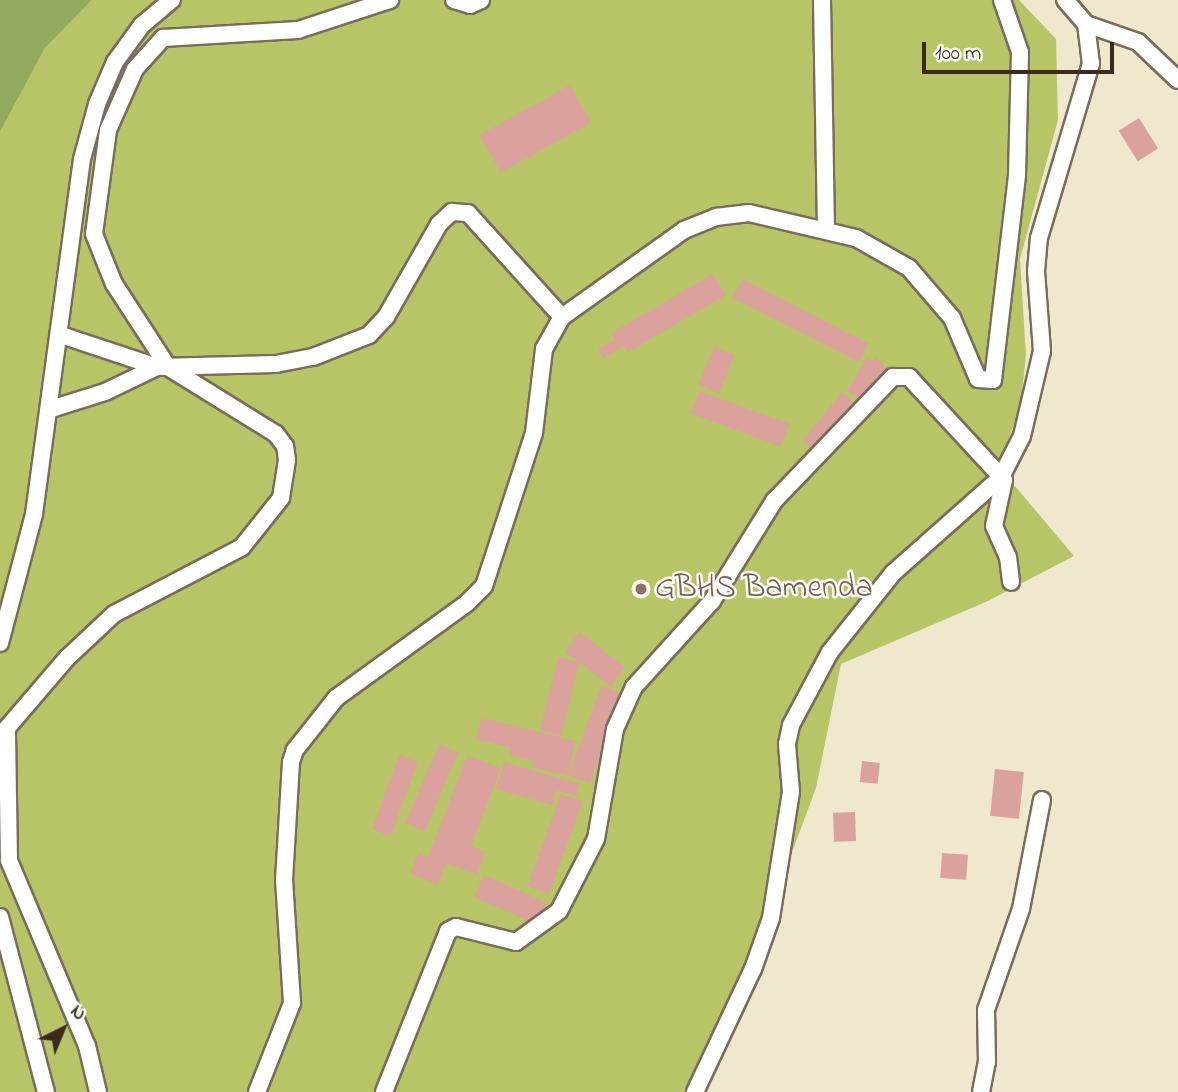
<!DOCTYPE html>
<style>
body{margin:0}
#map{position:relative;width:1178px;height:1092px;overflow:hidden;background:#efe8cd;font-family:"Indie Flower",sans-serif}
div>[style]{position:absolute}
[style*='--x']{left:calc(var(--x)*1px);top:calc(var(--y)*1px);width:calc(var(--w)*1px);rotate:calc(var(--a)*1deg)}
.green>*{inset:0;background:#b7c567}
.forest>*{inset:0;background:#91aa5c}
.building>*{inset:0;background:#dba19d;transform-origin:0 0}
.roads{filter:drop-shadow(2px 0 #7a6c5b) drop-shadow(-2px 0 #7a6c5b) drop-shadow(0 2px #7a6c5b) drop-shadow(0 -2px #7a6c5b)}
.minor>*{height:16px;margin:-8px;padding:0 8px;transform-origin:8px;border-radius:8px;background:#fff}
.dots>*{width:19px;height:19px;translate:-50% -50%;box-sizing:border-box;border:4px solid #fdfcf7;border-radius:50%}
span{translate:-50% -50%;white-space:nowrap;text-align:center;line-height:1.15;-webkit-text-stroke:5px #fdfcf7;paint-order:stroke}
.education-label{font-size:32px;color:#785e54}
.left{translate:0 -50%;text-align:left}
.north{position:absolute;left:28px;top:994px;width:70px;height:70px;-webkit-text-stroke:5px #fdfcf7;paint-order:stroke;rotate:43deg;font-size:19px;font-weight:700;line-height:28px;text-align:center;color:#3b2a1e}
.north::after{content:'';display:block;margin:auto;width:24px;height:32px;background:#3b2a1e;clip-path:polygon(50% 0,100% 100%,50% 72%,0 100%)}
.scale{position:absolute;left:922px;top:42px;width:192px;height:32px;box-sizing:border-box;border:4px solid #3b2a1e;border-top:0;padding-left:9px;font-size:21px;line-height:24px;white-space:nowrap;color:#3b2a1e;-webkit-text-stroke:5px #fdfcf7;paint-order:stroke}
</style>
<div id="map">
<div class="green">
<i style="clip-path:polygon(92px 0,1019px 0,1056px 39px,1058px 120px,1020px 259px,1026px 356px,1020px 409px,998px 466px,1074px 556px,988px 601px,841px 664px,816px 788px,724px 1035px,690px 1092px,0 1092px,0 132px,45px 48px)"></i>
</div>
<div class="forest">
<i style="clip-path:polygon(0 0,92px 0,45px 48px,0 132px)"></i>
</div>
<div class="building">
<i style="left:570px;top:85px;width:43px;height:103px;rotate:61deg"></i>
<i style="left:1139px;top:118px;width:36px;height:24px;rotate:58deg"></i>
<i style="clip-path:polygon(713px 274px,726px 295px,628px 352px,624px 346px,603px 358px,598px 349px,615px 340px,611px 333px)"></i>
<i style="left:742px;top:279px;width:142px;height:21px;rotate:27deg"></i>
<i style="left:714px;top:347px;width:22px;height:41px;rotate:22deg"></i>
<i style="clip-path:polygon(867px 357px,873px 361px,875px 357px,886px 367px,866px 402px,847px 391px)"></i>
<i style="left:699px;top:391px;width:96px;height:24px;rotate:20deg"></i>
<i style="left:842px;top:392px;width:22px;height:63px;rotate:39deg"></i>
<i style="clip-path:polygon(579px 632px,625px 667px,611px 687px,579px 662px,561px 736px,540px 730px,558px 657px,579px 662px,565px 652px)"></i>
<i style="left:601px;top:686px;width:23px;height:95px;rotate:20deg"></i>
<i style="clip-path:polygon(482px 718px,576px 741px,568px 776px,532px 767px,533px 761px,510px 755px,511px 748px,476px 739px)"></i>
<i style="left:439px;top:744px;width:21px;height:86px;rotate:23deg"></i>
<i style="left:399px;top:755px;width:20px;height:79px;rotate:20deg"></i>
<i style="clip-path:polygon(467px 756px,501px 768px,471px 846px,485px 852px,477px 875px,446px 863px,438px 885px,410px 873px,419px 853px,428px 857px)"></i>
<i style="left:862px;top:761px;width:18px;height:21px;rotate:6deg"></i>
<i style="clip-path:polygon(504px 762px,580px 784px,576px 796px,556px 790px,552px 805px,496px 789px)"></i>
<i style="left:995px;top:769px;width:29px;height:47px;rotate:6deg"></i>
<i style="left:561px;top:794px;width:23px;height:98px;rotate:20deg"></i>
<i style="left:855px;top:812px;width:29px;height:22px;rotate:88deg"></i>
<i style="left:942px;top:853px;width:26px;height:25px;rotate:4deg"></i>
<i style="left:484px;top:875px;width:68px;height:24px;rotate:24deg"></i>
</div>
<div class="roads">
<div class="minor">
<i style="--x:454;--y:0;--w:17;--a:17"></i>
<i style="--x:470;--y:5;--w:12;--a:-24"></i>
<i style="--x:822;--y:0;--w:229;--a:89"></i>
<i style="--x:1086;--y:24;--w:55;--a:19.1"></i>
<i style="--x:1138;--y:42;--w:55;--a:43.5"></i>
<i style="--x:61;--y:335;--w:101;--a:18.4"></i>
<i style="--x:157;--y:367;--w:119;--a:-1.4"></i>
<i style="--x:276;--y:364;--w:38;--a:-11"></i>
<i style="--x:313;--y:357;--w:60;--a:-21.4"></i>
<i style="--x:369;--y:335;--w:25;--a:-47"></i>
<i style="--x:386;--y:317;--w:107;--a:-60.3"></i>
<i style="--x:439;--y:224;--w:18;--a:-43"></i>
<i style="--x:452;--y:212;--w:16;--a:4"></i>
<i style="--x:468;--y:213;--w:140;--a:47.9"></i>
<i style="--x:51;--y:409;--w:57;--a:-17.5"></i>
<i style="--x:105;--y:392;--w:58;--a:-25.7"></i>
<i style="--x:0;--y:643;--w:133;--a:-75.2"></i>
<i style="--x:34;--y:514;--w:358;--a:-82.3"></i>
<i style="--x:82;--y:159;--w:57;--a:-74.7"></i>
<i style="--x:97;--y:104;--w:46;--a:-66.8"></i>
<i style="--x:115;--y:62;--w:46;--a:-53.9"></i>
<i style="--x:142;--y:25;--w:39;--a:-40"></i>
<i style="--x:0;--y:917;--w:181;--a:75.3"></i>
<i style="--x:98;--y:1092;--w:47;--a:-103.4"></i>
<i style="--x:87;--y:1046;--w:202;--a:-112.8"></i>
<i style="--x:9;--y:860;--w:132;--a:-90.9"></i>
<i style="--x:7;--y:728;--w:92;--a:-49.4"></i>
<i style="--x:67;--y:658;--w:64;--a:-43.1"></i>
<i style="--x:114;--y:614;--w:144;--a:-27.6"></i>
<i style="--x:242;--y:547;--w:63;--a:-51.5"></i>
<i style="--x:281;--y:498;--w:38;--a:-81"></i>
<i style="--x:287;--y:460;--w:14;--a:-98"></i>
<i style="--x:285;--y:446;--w:15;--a:-127"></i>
<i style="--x:276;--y:434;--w:127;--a:-148.2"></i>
<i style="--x:168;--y:367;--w:99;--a:-123"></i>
<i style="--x:114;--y:284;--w:54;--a:-111.8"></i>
<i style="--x:94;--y:234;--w:105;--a:-82.3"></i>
<i style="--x:108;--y:130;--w:67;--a:-66.1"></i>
<i style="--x:135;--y:69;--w:42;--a:-47.9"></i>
<i style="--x:163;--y:38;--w:135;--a:-3.4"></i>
<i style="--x:298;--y:30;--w:97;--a:-18.1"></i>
<i style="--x:257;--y:1092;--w:96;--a:-68.5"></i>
<i style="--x:292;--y:1003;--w:123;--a:-93.7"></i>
<i style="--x:284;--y:880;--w:118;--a:-86.6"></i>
<i style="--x:291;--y:762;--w:13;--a:-72"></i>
<i style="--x:295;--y:750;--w:66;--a:-51.7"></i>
<i style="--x:336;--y:698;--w:162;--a:-35.9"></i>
<i style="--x:467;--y:603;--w:24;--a:-45"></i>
<i style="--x:484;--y:586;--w:161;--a:-71.9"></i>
<i style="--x:534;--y:433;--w:85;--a:-83.2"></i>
<i style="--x:544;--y:349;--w:37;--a:-61"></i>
<i style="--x:562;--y:317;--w:150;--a:-35.5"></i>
<i style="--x:684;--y:230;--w:35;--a:-22"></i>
<i style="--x:716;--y:217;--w:33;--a:-7"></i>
<i style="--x:749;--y:213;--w:110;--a:13.2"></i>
<i style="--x:856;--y:238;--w:61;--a:29.5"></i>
<i style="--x:909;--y:268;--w:66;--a:49.3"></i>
<i style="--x:952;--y:318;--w:66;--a:66.9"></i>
<i style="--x:978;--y:379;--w:15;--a:4"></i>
<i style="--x:993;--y:380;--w:206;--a:-83.3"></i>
<i style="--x:1017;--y:175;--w:123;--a:-88.6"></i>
<i style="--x:1020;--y:52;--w:55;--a:-109.1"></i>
<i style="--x:384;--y:1092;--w:173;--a:-68.3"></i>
<i style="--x:448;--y:931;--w:9;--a:-27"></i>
<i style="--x:456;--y:927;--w:62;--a:14"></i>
<i style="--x:516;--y:942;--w:53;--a:-35.8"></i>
<i style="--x:559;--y:911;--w:81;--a:-62.8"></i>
<i style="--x:596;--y:839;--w:112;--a:-80.2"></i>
<i style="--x:615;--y:729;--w:46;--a:-65.7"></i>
<i style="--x:634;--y:687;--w:116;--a:-47.8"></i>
<i style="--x:712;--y:601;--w:118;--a:-58.2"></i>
<i style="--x:774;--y:501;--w:172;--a:-46.2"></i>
<i style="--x:893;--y:377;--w:16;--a:0"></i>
<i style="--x:909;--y:377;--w:140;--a:47.3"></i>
<i style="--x:1004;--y:480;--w:47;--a:102.3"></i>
<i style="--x:994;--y:526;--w:34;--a:66"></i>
<i style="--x:1008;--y:557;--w:25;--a:83"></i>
<i style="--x:695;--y:1092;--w:136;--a:-64.8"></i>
<i style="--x:753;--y:969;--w:54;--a:-70.6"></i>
<i style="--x:771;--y:918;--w:128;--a:-81"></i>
<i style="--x:791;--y:792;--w:48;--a:-94.8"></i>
<i style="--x:787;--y:744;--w:19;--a:-78"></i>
<i style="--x:791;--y:725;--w:83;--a:-61.9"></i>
<i style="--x:830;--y:652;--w:101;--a:-51.4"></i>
<i style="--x:893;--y:573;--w:144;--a:-41.6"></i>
<i style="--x:1001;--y:477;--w:46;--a:-62.9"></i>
<i style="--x:1022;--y:436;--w:87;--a:-76.8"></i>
<i style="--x:1042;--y:351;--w:80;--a:-94.3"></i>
<i style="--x:1036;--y:271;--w:33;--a:-85"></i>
<i style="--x:1039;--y:238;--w:182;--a:-73.4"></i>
<i style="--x:1091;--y:64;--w:40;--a:-97.1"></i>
<i style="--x:1086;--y:24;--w:32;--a:-131"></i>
<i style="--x:981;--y:1092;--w:31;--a:-79"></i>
<i style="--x:987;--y:1062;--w:52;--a:-91.1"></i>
<i style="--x:986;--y:1010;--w:107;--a:-70.9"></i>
<i style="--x:1021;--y:909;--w:111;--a:-79.1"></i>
</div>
</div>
<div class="dots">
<i style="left:641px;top:589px;background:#8d6e63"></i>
</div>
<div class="education-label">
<span class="left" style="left:655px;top:589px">GBHS Bamenda</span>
</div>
<div class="north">N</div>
<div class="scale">100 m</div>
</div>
